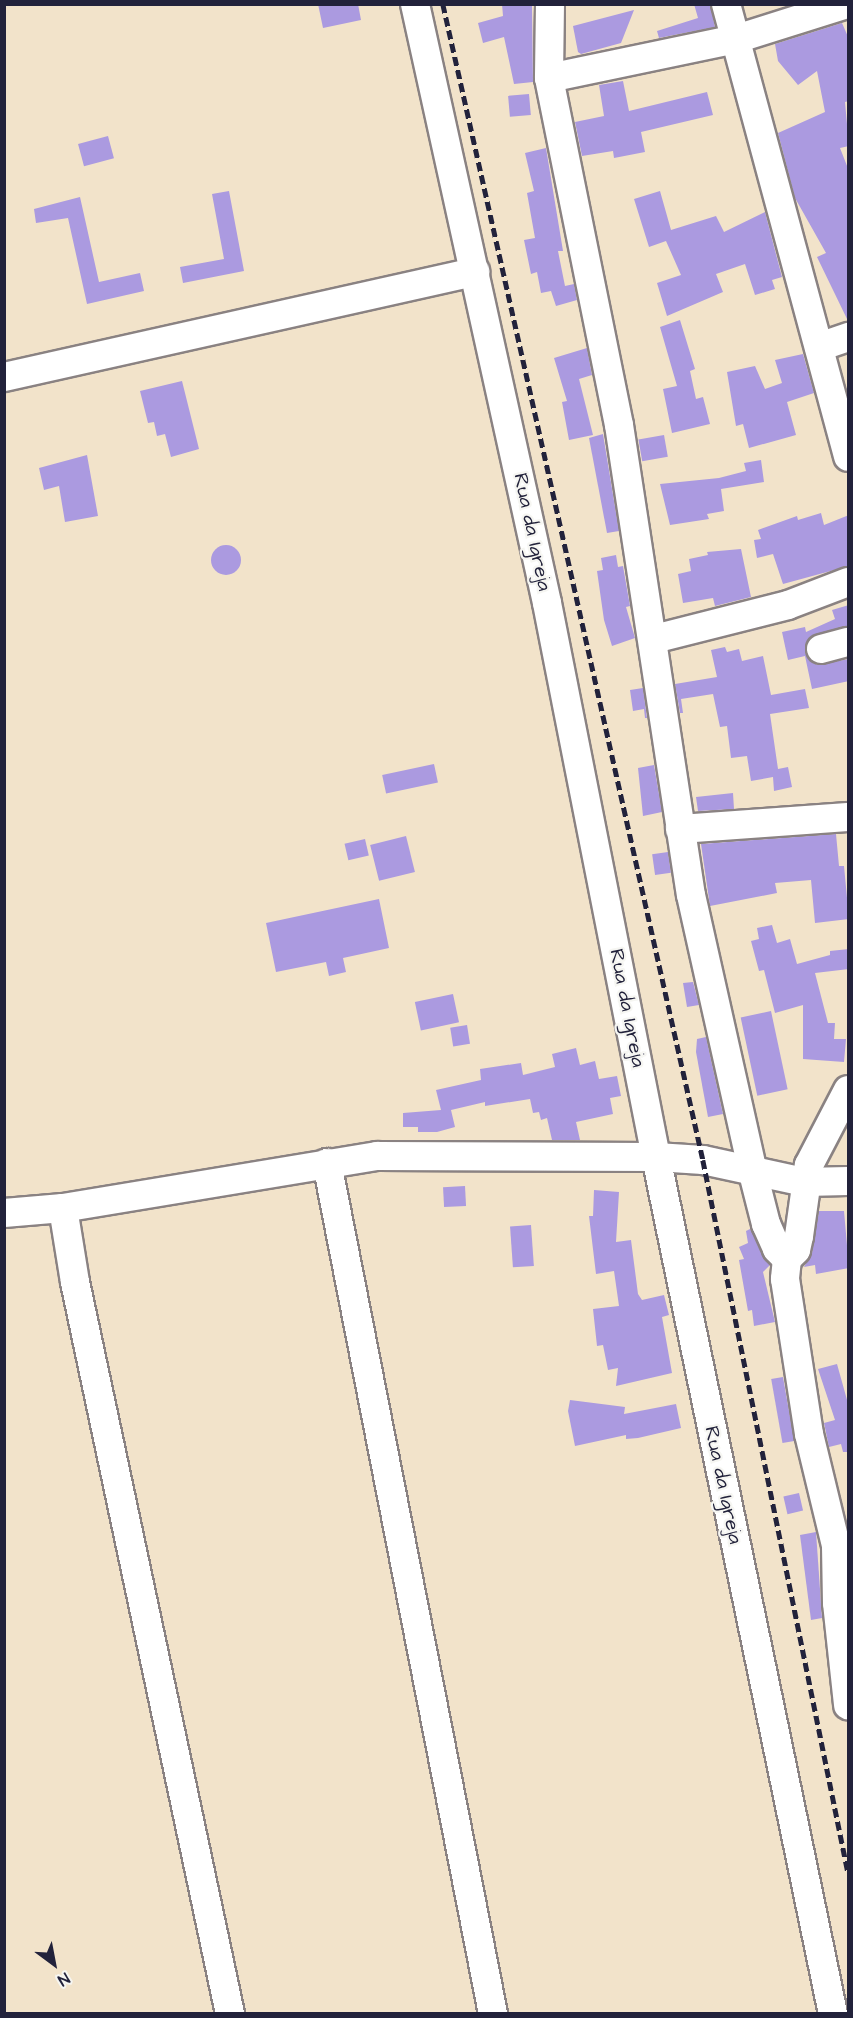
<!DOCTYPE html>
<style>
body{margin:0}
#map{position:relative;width:853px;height:2018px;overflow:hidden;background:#f2e3ca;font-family:"Architects Daughter",sans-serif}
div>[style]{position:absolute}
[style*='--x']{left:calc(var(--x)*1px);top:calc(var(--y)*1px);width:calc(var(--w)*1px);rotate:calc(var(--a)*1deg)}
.building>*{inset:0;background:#ab9ae0;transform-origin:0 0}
.round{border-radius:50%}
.roads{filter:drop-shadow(2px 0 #8a8282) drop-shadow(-2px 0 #8a8282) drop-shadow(0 2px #8a8282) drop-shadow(0 -2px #8a8282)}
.minor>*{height:28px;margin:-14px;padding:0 14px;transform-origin:14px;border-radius:14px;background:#fff}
.rail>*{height:4.5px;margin-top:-2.25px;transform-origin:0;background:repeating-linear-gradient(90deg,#22223b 0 9px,transparent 0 13.5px)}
span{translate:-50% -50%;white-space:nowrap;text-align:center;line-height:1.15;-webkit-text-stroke:4.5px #f6f6f2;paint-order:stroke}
.street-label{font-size:20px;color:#22223b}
.frame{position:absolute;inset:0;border:6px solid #22223b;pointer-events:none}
.north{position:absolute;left:24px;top:1934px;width:60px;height:60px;-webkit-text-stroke:4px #f6f6f2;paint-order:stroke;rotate:148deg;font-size:16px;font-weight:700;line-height:24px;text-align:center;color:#22223b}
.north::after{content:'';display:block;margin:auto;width:21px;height:27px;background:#22223b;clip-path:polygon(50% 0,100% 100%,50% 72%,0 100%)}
</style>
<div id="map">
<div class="building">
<i style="clip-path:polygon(318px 4px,358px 4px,361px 20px,323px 28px)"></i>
<i style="clip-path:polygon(502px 4px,532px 4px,533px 82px,514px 84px,504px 37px,483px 43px,478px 23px,503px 16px)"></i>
<i style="clip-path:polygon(694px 4px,710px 4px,715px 27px,659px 38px,657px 31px,698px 18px)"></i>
<i style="clip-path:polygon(634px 10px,621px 43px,581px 54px,578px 52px,573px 26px)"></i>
<i style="clip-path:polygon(842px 23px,849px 39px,849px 101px,845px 102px,849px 146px,840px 148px,849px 171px,848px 321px,817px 257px,826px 253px,795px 198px,778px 133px,825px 112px,817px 71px,798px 85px,778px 61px,775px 44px)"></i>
<i style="clip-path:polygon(623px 81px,629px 111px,707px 92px,713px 115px,641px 132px,645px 152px,614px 158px,613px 151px,582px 156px,575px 122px,604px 116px,599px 85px)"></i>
<i style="left:529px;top:94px;width:21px;height:21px;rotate:85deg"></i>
<i style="left:108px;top:136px;width:23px;height:31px;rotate:75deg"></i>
<i style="clip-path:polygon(546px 148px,563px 251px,558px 251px,565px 286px,574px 284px,577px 300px,556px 306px,551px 291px,541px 293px,537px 272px,531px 274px,524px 240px,535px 238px,527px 193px,534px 191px,525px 153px)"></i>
<i style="clip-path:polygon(229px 191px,244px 271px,183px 283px,180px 267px,224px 259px,212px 194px)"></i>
<i style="clip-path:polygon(660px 191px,671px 230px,716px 216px,724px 232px,765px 212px,782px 277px,772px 280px,775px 289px,755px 295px,745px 264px,716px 274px,723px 292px,667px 316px,657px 283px,681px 275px,666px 241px,649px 247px,634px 199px)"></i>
<i style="clip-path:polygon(80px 197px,99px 282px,140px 273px,144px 291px,87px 304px,68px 218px,36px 223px,34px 209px)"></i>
<i style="clip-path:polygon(680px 320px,695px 369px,690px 371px,696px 399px,703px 397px,710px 424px,672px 433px,663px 389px,677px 386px,660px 327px)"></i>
<i style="clip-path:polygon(587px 348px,592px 375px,579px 379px,593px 435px,569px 440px,562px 402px,567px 401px,554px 358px)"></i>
<i style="clip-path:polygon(803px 354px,814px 393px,787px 402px,796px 435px,749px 448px,743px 424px,736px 426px,727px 372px,755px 366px,765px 389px,782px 383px,775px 360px)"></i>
<i style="clip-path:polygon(182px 381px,199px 449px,171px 457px,165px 434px,157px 436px,154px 422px,148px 423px,140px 391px)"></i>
<i style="clip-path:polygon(603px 434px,619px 531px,607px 533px,589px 438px)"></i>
<i style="left:664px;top:435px;width:22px;height:26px;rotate:80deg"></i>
<i style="clip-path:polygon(87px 455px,98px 516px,65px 522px,59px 486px,44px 490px,39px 468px)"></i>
<i style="clip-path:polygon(761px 460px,764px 482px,721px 489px,724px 511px,707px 514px,709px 519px,670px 525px,660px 484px,719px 478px,746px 471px,744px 463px)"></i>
<i style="clip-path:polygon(821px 513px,824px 525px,849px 515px,849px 566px,783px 584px,773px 554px,757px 558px,754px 540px,761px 539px,758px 530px,797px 516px,798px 520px)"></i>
<i class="round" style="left:211px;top:545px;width:30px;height:30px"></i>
<i style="clip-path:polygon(741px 549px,751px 597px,715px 606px,713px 598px,683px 603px,678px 574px,691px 571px,689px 559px,708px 555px,707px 552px)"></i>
<i style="clip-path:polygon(616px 555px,618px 567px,623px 566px,630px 606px,626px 607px,635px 638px,612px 646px,604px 620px,597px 571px,603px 570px,601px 558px)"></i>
<i style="clip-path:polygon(849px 605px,849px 626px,810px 637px,805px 653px,817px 665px,849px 659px,849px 681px,812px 689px,805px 656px,788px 660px,782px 632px,805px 627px,806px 632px,835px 619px,832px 610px)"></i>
<i style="clip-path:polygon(725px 647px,727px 652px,739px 649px,742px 661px,763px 656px,771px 695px,805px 689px,809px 708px,770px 714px,778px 769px,788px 767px,792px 787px,774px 791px,773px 777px,751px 781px,747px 756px,731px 758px,727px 726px,720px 727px,713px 694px,681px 699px,683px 713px,680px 713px,675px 684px,717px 677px,711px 650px)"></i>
<i style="clip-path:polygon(643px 688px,647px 718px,645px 718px,644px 709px,633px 711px,630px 690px)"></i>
<i style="left:434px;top:764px;width:19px;height:53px;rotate:78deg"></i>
<i style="clip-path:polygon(654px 765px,662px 812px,643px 816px,638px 768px)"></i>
<i style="clip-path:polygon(733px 793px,734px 809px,698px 811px,696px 797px)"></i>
<i style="clip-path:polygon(836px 834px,839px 866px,844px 866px,849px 919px,815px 923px,811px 880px,775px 883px,777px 893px,710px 906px,701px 844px)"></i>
<i style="left:406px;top:836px;width:37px;height:37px;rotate:76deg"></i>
<i style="left:365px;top:839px;width:17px;height:21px;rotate:77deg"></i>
<i style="left:668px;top:852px;width:21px;height:16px;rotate:82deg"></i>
<i style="clip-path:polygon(379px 899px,389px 948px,343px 958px,346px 972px,329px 976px,326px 962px,276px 972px,266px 923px)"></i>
<i style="clip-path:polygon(772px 925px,777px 943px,790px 939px,797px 964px,830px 955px,830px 951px,849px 949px,849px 969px,815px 973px,828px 1023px,835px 1023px,834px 1039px,846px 1039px,844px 1062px,803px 1059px,803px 1005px,775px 1013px,764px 970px,759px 971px,751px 941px,759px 939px,757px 928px)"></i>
<i style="clip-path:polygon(693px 982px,699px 1005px,687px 1007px,683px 983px)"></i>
<i style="left:453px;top:994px;width:29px;height:39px;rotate:78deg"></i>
<i style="left:771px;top:1011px;width:80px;height:31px;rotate:78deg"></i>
<i style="left:467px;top:1025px;width:19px;height:17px;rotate:81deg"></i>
<i style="clip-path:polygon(706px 1037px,723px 1114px,708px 1117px,696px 1052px,697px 1039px)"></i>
<i style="clip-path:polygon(576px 1048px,580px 1065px,595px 1061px,599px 1079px,617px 1076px,621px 1096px,610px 1098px,613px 1114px,576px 1122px,580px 1140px,552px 1140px,547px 1118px,541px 1120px,539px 1112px,533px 1113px,530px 1099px,485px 1106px,485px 1102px,451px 1110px,455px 1127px,437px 1132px,418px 1132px,418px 1127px,403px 1127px,403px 1113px,441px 1110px,436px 1090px,481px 1080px,480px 1069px,521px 1063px,523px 1075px,555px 1067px,552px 1054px)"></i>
<i style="left:465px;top:1186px;width:20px;height:22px;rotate:87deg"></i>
<i style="clip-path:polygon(594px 1190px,619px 1192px,616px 1242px,631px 1240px,638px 1294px,642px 1300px,664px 1295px,669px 1315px,662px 1317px,672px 1373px,616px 1386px,618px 1368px,608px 1370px,603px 1345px,597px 1346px,593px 1309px,619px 1306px,614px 1271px,596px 1274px,589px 1216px,593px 1216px)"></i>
<i style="clip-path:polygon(819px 1211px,844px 1211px,849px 1268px,816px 1274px,815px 1265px,804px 1267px,812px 1253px)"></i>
<i style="left:531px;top:1225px;width:41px;height:21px;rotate:86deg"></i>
<i style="clip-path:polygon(750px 1229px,770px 1265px,763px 1272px,775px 1322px,754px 1326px,752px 1310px,748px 1311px,739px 1260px,744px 1259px,739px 1247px,748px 1243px,746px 1231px)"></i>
<i style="clip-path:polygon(837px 1364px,849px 1407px,849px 1452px,843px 1452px,841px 1444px,829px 1447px,824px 1423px,835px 1420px,818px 1369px)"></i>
<i style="left:783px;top:1377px;width:65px;height:12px;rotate:80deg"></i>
<i style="clip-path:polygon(570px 1400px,625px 1407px,624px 1414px,676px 1404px,681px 1428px,638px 1438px,626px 1439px,626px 1435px,575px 1446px,568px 1411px)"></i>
<i style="left:799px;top:1493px;width:18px;height:16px;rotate:77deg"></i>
<i style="clip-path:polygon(816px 1532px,822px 1618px,811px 1620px,800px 1535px)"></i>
</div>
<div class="roads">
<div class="minor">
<i style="--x:415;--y:4;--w:613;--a:77.57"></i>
<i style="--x:547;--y:603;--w:565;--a:78.87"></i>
<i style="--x:656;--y:1157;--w:875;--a:78.33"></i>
<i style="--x:550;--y:4;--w:74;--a:90.8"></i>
<i style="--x:549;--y:78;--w:354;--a:78.6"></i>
<i style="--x:619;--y:425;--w:475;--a:81.3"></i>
<i style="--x:691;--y:895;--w:285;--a:77.4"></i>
<i style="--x:753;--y:1173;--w:53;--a:75.7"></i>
<i style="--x:766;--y:1224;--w:27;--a:66"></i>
<i style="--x:777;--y:1249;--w:14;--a:45"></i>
<i style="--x:726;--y:4;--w:469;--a:74.9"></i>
<i style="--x:549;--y:78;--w:191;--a:-11.8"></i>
<i style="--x:736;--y:39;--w:116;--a:-17.5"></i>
<i style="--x:819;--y:347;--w:31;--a:-19"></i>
<i style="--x:4;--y:377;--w:483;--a:-12.6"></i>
<i style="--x:654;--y:639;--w:138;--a:-14.2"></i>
<i style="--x:788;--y:605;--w:64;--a:-21"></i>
<i style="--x:821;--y:649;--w:28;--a:-15"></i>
<i style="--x:680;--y:829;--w:168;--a:-4.1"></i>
<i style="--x:848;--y:1090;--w:85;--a:117.5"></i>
<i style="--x:809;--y:1165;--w:72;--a:98"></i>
<i style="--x:799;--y:1236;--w:14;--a:102"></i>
<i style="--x:796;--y:1250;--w:13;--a:135"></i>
<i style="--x:787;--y:1259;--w:20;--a:96"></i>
<i style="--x:785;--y:1279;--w:157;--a:81.2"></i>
<i style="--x:809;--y:1434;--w:115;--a:76.4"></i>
<i style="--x:836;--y:1546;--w:57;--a:89"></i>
<i style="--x:837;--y:1603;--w:103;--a:83.8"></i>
<i style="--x:327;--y:1163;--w:867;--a:78.96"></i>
<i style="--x:63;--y:1208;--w:75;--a:80.8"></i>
<i style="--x:75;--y:1282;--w:748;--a:78.04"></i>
<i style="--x:4;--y:1213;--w:59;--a:-4.8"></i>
<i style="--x:63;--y:1208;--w:318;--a:-9.4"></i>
<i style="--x:377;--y:1156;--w:279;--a:0.2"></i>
<i style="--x:656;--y:1157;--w:47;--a:3.7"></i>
<i style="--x:703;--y:1160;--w:103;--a:12.3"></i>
<i style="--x:804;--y:1182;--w:44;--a:-1.3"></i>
</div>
</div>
<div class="rail">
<i style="--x:443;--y:4;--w:1185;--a:77.32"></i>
<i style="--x:703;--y:1160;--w:727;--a:78.49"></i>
</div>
<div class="street-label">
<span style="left:532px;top:532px;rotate:78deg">Rua da Igreja</span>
<span style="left:627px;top:1008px;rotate:79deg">Rua da Igreja</span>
<span style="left:723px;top:1485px;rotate:78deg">Rua da Igreja</span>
</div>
<div class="frame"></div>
<div class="north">N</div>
</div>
